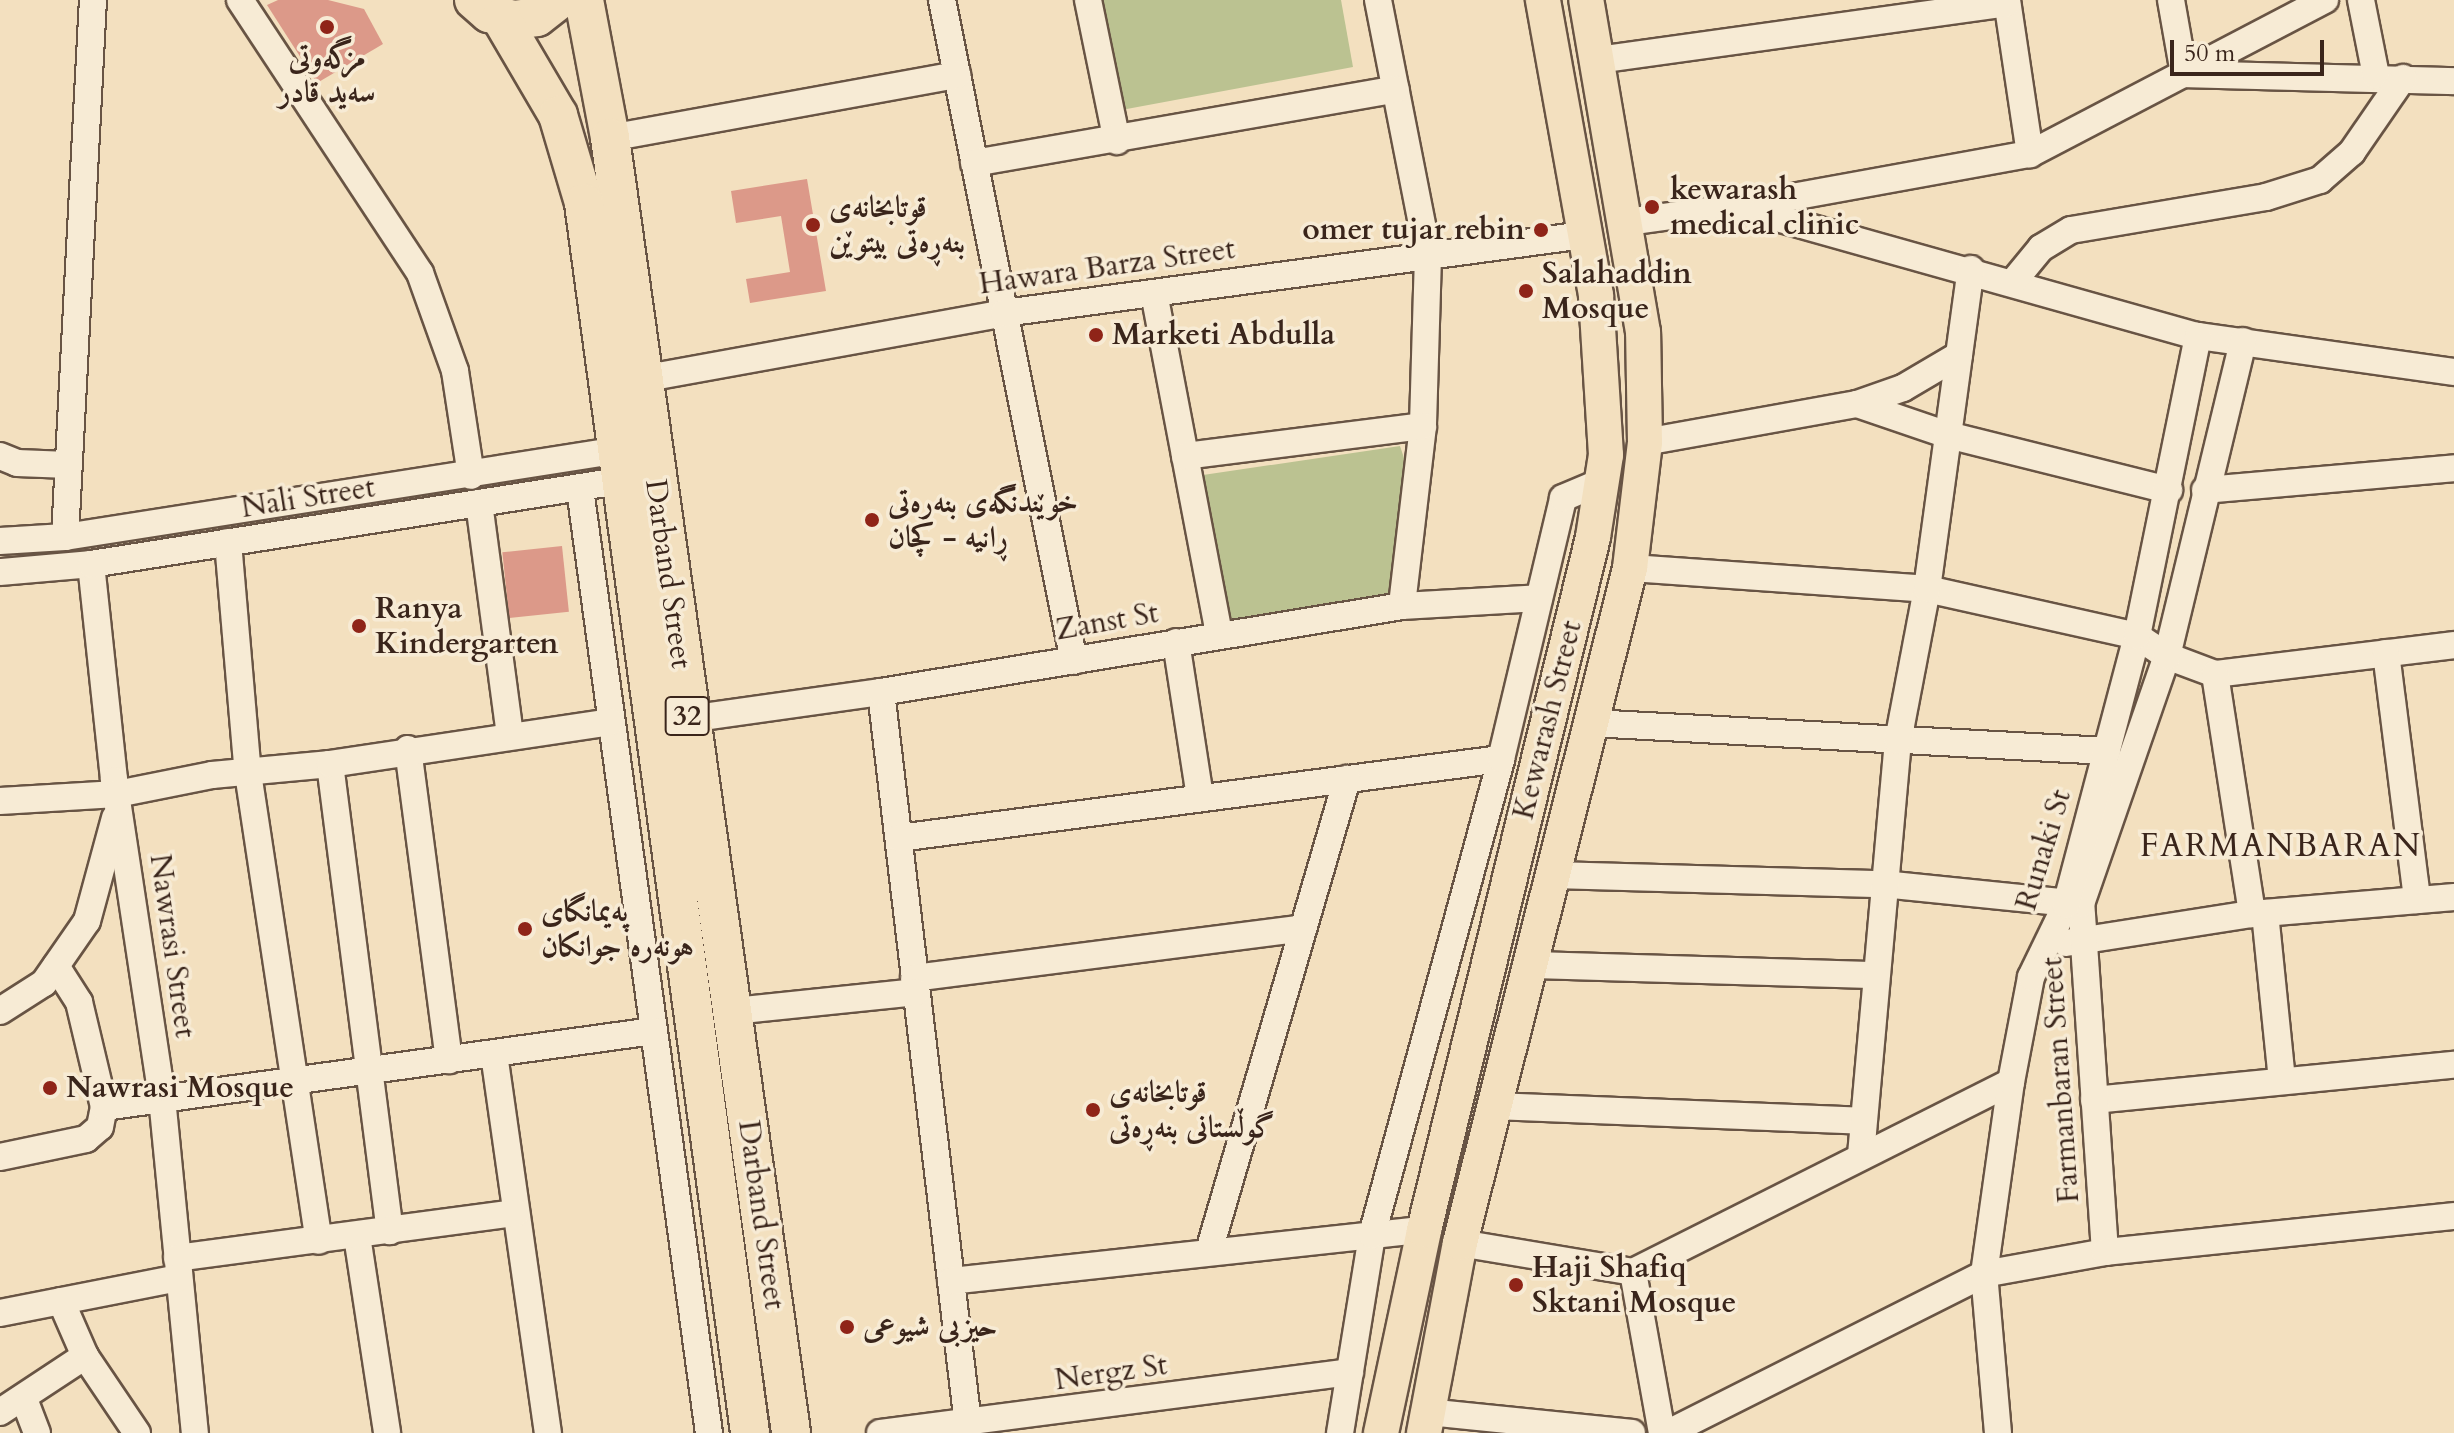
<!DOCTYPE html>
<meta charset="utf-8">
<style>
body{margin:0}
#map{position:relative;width:2454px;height:1433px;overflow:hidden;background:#f3e0bf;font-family:Cardo,Amiri,serif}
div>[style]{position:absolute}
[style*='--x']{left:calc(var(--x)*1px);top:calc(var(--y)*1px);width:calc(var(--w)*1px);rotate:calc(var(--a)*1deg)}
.green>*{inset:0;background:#bbc291}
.building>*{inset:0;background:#dc9989;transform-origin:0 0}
.roads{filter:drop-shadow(2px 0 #685444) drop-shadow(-2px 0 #685444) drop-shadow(0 2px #685444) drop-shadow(0 -2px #685444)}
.minor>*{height:26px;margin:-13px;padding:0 13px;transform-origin:13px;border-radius:13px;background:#f7ebd5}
.major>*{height:34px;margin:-17px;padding:0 17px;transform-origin:17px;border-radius:17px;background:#f3e0bf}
.highway>*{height:38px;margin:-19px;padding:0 19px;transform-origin:19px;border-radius:19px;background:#f3e0bf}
.dots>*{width:22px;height:22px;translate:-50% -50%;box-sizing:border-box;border:4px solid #f7ebd5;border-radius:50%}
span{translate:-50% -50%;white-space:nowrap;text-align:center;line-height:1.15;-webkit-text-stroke:7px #f7ebd5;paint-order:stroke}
.shield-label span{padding:2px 6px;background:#f7ebd5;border:2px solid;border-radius:6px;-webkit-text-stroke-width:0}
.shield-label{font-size:28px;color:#3a251b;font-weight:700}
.poi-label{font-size:30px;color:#3a251b;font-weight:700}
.left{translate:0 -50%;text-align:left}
.right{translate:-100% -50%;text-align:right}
.street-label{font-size:30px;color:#3a251b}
.neighbourhood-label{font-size:32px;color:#3a251b;letter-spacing:2px}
.scale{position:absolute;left:2170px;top:40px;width:154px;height:36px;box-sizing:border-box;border:4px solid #3a251b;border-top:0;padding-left:10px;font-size:24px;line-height:28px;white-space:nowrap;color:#3a251b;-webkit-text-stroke:6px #f7ebd5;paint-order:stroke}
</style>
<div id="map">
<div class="green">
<i style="clip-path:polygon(1096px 0,1341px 0,1353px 67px,1116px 111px)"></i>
<i style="clip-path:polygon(1400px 446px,1404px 458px,1391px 596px,1229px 623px,1203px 475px)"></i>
</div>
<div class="building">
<i style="clip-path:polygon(278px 0,328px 0,364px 9px,383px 44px,317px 83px,267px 5px)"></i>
<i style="clip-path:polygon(807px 179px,826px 291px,750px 303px,746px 279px,790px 272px,781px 216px,736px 223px,731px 191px)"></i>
<i style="left:562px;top:546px;width:66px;height:60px;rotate:84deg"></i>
</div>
<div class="roads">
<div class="minor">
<i style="--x:240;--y:0;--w:327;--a:56.6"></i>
<i style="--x:420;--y:273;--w:104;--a:70.3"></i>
<i style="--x:455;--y:371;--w:106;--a:81.3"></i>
<i style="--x:942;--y:0;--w:674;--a:78.71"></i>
<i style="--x:1088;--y:0;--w:144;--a:78.4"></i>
<i style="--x:1378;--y:0;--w:261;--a:78.9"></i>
<i style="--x:1428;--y:256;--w:170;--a:91.7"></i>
<i style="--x:1423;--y:426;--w:181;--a:96.7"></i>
<i style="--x:2007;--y:0;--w:156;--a:81.5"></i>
<i style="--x:2171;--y:0;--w:75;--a:80"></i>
<i style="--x:2184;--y:74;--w:270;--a:1.5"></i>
<i style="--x:2361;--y:0;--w:77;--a:78.8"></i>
<i style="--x:1597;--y:60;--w:414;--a:-7.9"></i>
<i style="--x:610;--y:138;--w:353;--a:-10.3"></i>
<i style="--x:974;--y:163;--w:428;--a:-9.9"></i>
<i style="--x:1745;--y:209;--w:470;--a:15.7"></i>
<i style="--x:2198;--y:336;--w:259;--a:8"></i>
<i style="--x:1627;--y:222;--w:111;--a:-7.8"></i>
<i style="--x:1737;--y:207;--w:298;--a:-10.3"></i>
<i style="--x:2030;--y:154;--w:333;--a:-27.6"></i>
<i style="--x:2013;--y:282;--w:44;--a:-50.5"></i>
<i style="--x:2041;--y:248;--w:35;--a:-31"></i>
<i style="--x:2071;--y:230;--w:198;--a:-9.6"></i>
<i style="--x:2266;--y:197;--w:57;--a:-17.5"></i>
<i style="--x:2320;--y:180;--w:43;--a:-41.2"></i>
<i style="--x:2352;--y:152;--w:90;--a:-55.4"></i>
<i style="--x:1154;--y:293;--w:347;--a:79.2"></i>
<i style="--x:642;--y:379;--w:368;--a:-10.3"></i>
<i style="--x:1004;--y:313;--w:585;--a:-7.66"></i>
<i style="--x:1857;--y:404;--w:49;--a:-19.2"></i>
<i style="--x:1903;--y:388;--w:65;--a:-30.5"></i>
<i style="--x:1645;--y:442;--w:215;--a:-10.2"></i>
<i style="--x:1857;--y:404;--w:96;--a:18.8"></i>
<i style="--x:1948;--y:435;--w:228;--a:14"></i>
<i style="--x:0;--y:456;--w:18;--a:22"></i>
<i style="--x:17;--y:463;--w:52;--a:2.2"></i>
<i style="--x:1185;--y:456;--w:240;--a:-7.2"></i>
<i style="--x:580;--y:489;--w:953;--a:82.22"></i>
<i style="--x:2205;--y:490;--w:250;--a:-5"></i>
<i style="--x:479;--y:503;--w:233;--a:82.4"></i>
<i style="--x:65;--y:537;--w:538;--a:-87.02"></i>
<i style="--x:0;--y:541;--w:65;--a:-3.5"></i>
<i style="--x:65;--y:537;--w:562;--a:-8.91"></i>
<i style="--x:228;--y:542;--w:232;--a:85.1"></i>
<i style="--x:248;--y:773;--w:473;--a:81.4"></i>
<i style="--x:91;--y:564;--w:217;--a:83.9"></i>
<i style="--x:114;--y:780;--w:322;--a:81.4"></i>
<i style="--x:162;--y:1098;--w:337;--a:84.4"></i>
<i style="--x:1630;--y:568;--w:298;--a:4"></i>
<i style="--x:1927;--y:589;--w:215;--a:12.6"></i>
<i style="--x:2137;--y:636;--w:36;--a:34"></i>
<i style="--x:2167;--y:656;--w:51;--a:20.6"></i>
<i style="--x:2215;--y:674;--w:241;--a:-6.9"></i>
<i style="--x:0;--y:572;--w:91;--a:-5"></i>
<i style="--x:91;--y:564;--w:541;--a:-8.94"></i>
<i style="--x:1176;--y:642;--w:157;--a:81.2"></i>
<i style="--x:2386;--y:653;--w:249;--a:82.8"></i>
<i style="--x:2215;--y:674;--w:243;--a:81.2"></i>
<i style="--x:881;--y:692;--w:737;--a:83.22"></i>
<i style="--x:688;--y:719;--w:195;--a:-8"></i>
<i style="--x:881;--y:692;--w:528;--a:-9.37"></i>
<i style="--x:1402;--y:606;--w:137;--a:-3.3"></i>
<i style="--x:1591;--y:723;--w:517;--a:3.11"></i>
<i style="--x:408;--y:749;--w:314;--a:82.5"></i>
<i style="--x:330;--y:764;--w:471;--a:82.7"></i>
<i style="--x:0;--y:801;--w:117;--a:-3.4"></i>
<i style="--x:117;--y:794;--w:97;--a:-11.3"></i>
<i style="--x:212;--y:775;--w:119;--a:-5.3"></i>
<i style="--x:330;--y:764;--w:284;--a:-8.5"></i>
<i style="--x:899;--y:838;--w:607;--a:-7.48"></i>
<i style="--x:1553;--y:875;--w:330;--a:1.6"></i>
<i style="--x:1883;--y:884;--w:198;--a:5.8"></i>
<i style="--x:2265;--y:913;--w:168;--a:84.2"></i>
<i style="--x:2066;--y:943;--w:188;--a:-8.9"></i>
<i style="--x:2252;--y:914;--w:203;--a:-4.8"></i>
<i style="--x:1530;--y:965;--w:344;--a:1.7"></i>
<i style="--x:56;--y:966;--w:43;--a:57.4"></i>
<i style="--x:79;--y:1002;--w:108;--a:76.6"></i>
<i style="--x:914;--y:978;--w:392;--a:-7.3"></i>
<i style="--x:0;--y:1011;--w:52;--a:-32.5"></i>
<i style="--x:44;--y:983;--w:75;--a:-55.3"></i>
<i style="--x:87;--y:921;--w:107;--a:-74.8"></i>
<i style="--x:733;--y:1011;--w:184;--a:-5.9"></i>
<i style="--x:494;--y:1054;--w:383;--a:81.9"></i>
<i style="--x:2094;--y:1100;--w:362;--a:-5.6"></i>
<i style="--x:1494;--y:1106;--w:368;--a:2.3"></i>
<i style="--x:1861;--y:1155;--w:416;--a:-84.9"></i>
<i style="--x:1898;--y:741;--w:155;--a:-79.2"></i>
<i style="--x:1927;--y:589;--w:323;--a:-82.2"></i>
<i style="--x:0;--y:1157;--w:88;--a:-11.8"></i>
<i style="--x:86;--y:1139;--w:18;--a:-41"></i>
<i style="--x:100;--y:1127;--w:20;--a:-79"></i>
<i style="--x:104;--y:1107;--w:554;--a:-7.88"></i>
<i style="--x:357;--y:1236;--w:199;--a:81.3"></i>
<i style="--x:1460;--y:1243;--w:175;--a:9.5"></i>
<i style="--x:1633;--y:1272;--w:423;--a:-26.7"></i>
<i style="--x:1209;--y:1251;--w:492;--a:-73.7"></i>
<i style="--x:2105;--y:1252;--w:349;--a:-93.9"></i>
<i style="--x:2081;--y:904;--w:262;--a:-70.9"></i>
<i style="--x:2167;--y:656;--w:324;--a:-76.4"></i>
<i style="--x:177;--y:1258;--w:342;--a:-7.6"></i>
<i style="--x:1633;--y:1272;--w:164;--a:79.8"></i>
<i style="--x:951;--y:1281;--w:476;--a:-6.2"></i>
<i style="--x:61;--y:1301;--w:60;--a:66.4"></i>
<i style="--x:85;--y:1356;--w:93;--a:56"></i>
<i style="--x:0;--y:1313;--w:182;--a:-11.1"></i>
<i style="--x:24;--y:1399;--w:36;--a:69"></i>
<i style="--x:0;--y:1412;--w:102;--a:-33.4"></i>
<i style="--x:1427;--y:1412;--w:206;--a:5.8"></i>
<i style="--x:880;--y:1433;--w:474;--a:-7.4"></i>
<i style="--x:1340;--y:1433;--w:201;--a:-80.8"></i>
<i style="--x:1372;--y:1235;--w:493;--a:-74.8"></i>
<i style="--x:1501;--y:759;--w:268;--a:-76.6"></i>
<i style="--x:1563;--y:498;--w:43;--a:-23"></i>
<i style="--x:1668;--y:1433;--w:354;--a:-26.7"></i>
<i style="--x:1984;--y:1274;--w:123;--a:-10.3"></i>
<i style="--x:2105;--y:1252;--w:351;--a:-5.9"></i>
<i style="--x:1998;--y:1433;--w:160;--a:-95"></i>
<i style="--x:1984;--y:1274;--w:194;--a:-82"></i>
<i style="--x:2011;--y:1082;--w:107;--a:-79.2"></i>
<i style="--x:2031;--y:977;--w:80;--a:-64.1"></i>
<i style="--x:2066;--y:905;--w:278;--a:-75.2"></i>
<i style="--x:2137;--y:636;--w:306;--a:-78.5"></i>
</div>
<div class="major">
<i style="--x:1381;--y:1433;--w:208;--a:-78"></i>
<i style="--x:1424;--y:1230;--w:713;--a:-76.29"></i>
<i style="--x:1593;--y:537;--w:83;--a:-81"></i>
<i style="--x:1606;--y:455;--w:160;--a:-93.6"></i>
<i style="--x:1596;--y:295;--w:300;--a:-100.2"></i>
<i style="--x:1424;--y:1433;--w:193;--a:-79.3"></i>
<i style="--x:1460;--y:1243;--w:696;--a:-75.86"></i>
<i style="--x:1630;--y:568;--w:127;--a:-83.2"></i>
<i style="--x:1645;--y:442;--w:110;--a:-91"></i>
<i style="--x:1643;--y:332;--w:337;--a:-99.7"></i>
</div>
<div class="highway">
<i style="--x:474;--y:0;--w:20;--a:41"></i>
<i style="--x:489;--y:13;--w:25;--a:16"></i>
<i style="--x:513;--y:20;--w:24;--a:-7"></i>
<i style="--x:537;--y:17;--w:28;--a:-38"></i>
<i style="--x:584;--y:0;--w:140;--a:79.3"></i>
<i style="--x:610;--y:138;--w:1308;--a:82.04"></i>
<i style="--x:501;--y:18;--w:113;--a:59.6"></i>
<i style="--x:558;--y:115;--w:92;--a:73.5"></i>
<i style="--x:584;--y:203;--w:1241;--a:82.31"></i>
</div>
</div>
<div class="dots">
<i style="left:327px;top:27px;background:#8f2418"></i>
<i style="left:1652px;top:207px;background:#8f2418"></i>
<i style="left:813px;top:225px;background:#8f2418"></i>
<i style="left:1541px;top:230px;background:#8f2418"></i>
<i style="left:1526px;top:291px;background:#8f2418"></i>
<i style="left:1096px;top:335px;background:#8f2418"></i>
<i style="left:872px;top:520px;background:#8f2418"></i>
<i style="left:359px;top:626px;background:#8f2418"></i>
<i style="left:525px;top:929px;background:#8f2418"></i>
<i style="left:50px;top:1088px;background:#8f2418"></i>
<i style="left:1093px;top:1110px;background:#8f2418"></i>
<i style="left:1516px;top:1285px;background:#8f2418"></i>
<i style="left:847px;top:1327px;background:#8f2418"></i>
</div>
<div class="shield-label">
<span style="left:687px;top:716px">32</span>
</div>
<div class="poi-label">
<span style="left:327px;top:75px">مزگەوتی<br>سەید قادر</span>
<span class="left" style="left:1670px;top:207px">kewarash<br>medical clinic</span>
<span class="left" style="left:829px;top:225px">قوتابخانەی<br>بنەڕەتی بیتوێن</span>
<span class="right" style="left:1525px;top:230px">omer tujar rebin</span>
<span class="left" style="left:1542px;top:291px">Salahaddin<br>Mosque</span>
<span class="left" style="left:1112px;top:335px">Marketi Abdulla</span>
<span class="left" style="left:888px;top:520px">خوێندنگەی بنەڕەتی<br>ڕانیە - کچان</span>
<span class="left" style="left:375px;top:626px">Ranya<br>Kindergarten</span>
<span class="left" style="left:541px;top:929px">پەیمانگای<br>هونەرە جوانکان</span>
<span class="left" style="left:66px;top:1088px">Nawrasi Mosque</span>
<span class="left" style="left:1109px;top:1110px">قوتابخانه‌ی<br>گوڵستانی بنه‌ڕه‌تی</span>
<span class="left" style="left:1532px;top:1285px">Haji Shafiq<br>Sktani Mosque</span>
<span class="left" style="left:863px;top:1327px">حیزبی شیوعی</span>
</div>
<div class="street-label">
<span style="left:1107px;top:267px;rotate:-8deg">Hawara Barza Street</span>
<span style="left:308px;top:498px;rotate:-9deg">Nali Street</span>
<span style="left:668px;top:574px;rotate:82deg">Darband Street</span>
<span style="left:1107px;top:622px;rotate:-10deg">Zanst St</span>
<span style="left:1548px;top:720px;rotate:-76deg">Kewarash Street</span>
<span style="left:2044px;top:850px;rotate:-73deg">Runaki St</span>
<span style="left:172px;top:946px;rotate:82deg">Nawrasi Street</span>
<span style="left:2061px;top:1080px;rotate:-94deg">Farmanbaran Street</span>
<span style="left:761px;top:1215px;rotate:82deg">Darband Street</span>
<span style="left:1111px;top:1373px;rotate:-8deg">Nergz St</span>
</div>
<div class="neighbourhood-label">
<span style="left:2281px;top:846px">FARMANBARAN</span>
</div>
<div class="scale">50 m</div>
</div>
